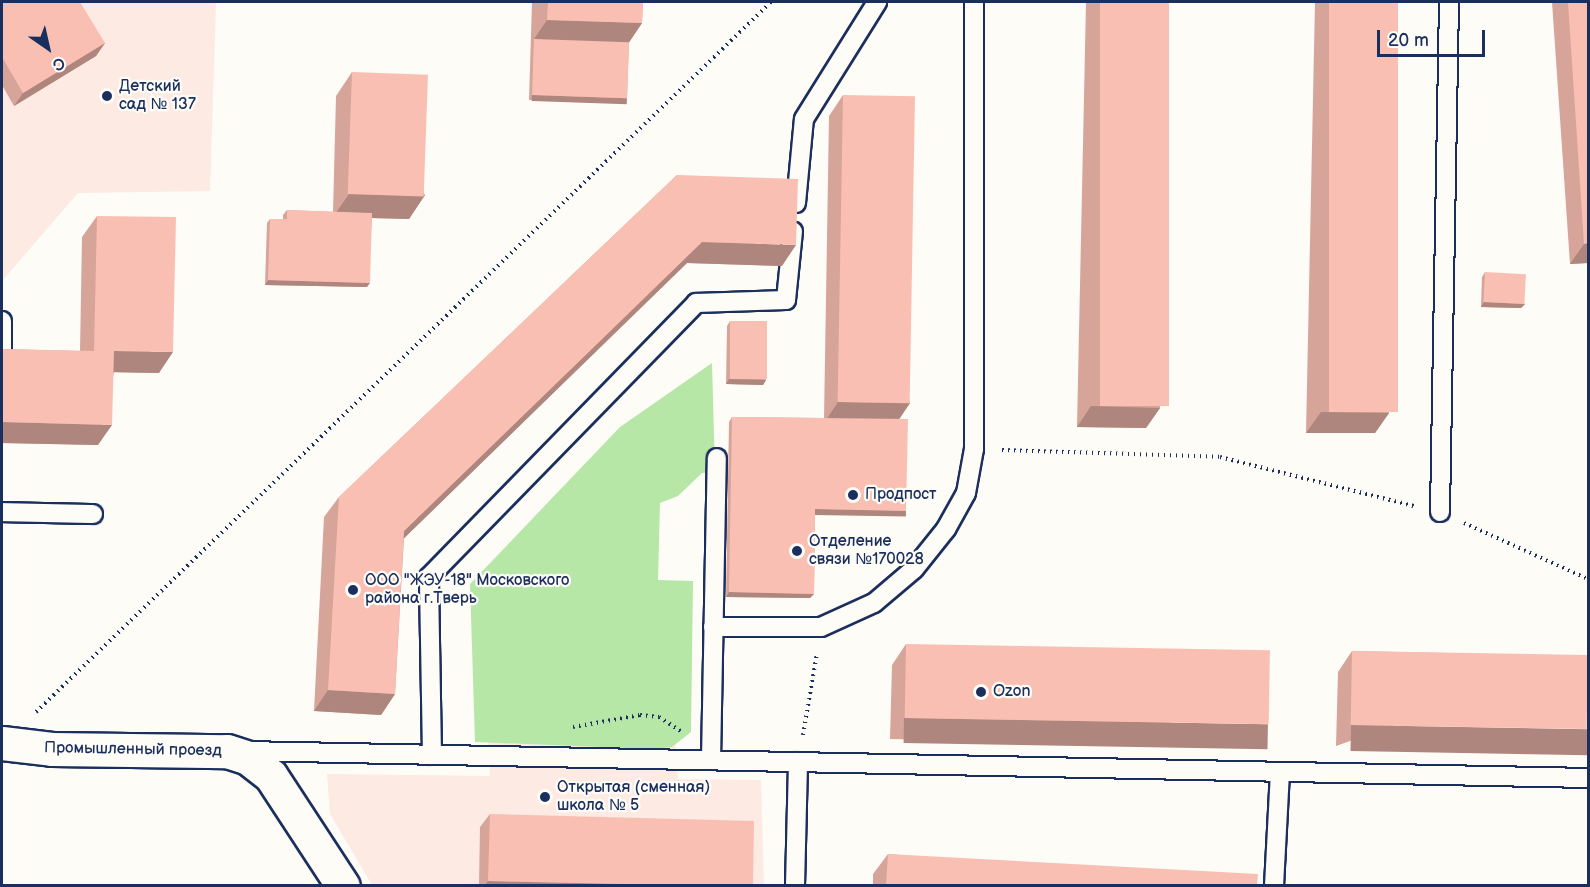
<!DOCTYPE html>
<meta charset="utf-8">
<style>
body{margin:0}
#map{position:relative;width:1590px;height:887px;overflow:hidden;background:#fdfcf7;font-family:"Balsamiq Sans",sans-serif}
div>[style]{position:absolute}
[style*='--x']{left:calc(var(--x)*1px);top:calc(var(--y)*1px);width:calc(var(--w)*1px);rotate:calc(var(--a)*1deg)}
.built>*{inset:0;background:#fceae3}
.green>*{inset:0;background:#b7e7a7}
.path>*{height:4px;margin-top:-2px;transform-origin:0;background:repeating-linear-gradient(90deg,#1b2f5e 0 1.5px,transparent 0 6px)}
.roads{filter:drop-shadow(2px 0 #1b2f5e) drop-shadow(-2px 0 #1b2f5e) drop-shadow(0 2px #1b2f5e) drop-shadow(0 -2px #1b2f5e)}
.service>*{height:18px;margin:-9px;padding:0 9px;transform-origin:9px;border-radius:9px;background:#fdfcf7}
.minor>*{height:33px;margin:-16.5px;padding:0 16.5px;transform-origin:16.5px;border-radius:16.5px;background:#fdfcf7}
.wall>*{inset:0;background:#d7a49a}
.shaded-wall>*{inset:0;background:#af867d;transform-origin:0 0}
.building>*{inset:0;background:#fabfb3;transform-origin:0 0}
.dots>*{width:16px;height:16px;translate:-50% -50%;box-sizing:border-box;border:3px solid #fdfcf7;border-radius:50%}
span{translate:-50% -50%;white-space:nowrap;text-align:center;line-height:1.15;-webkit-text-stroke:4.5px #fdfcf7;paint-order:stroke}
.poi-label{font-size:16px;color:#1b2f5e}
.left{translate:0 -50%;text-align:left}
.street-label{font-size:16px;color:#1b2f5e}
.frame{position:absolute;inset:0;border:3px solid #1b2f5e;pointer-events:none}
.north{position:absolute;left:18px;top:18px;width:60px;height:60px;-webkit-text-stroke:4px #fdfcf7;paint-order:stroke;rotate:146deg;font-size:16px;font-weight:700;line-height:24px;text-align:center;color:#1b2f5e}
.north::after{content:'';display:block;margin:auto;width:21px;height:27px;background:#1b2f5e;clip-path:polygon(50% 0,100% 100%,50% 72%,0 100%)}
.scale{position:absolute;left:1377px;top:30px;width:108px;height:27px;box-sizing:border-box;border:3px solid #1b2f5e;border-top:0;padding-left:8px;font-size:18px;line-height:21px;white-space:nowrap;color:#1b2f5e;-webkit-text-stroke:4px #fdfcf7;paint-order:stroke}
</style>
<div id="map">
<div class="built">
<i style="clip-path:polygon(2px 2px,216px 2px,210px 191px,78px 193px,2px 281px)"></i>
<i style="clip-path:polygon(488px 736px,675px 739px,678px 779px,761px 780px,764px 885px,372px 885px,330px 814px,327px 774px,490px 776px)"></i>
</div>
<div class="green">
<i style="clip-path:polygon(712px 363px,715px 472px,702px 473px,678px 496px,660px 503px,658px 580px,693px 581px,691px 732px,672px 747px,652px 749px,475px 742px,470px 584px,620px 427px)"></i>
</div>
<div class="path">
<i style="--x:1002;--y:450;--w:218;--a:1.8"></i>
<i style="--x:1220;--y:457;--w:200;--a:14.2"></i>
<i style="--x:1464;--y:523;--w:136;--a:24.3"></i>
<i style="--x:36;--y:712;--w:1022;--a:-44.01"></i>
<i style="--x:573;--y:727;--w:68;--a:-10.2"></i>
<i style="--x:640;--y:715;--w:19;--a:6"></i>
<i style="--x:659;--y:717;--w:27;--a:33"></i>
<i style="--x:803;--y:735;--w:83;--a:-80.3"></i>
</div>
<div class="roads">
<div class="service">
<i style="--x:796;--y:203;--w:84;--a:-84.6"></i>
<i style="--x:804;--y:119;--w:138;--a:-58"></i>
<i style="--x:2;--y:321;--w:49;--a:90"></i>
<i style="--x:2;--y:512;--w:91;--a:1.3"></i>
<i style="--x:1440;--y:512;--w:510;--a:-88.99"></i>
<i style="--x:713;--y:627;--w:108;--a:0"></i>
<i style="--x:821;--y:627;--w:58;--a:-24.4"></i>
<i style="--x:874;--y:603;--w:52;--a:-40.4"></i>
<i style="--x:914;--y:569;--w:51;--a:-51.3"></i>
<i style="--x:946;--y:529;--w:41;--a:-60.9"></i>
<i style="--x:966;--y:493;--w:45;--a:-79.7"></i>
<i style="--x:974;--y:449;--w:447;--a:-90"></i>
<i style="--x:244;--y:751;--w:1344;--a:1.15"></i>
<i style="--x:432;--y:755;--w:178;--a:-91"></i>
<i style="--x:429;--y:577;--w:383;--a:-45.7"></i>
<i style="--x:696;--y:303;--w:90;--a:-1.9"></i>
<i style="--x:786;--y:300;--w:69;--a:-84.2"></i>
<i style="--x:711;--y:760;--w:302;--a:-88.9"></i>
<i style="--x:795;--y:886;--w:124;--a:-88.6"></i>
<i style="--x:1274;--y:886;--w:114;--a:-87"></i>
</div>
<div class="minor">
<i style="--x:2;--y:743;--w:50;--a:6.8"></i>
<i style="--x:52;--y:749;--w:175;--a:0.7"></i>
<i style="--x:227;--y:751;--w:22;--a:18"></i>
<i style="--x:248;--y:758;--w:29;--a:38"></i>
<i style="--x:271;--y:776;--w:131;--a:56.8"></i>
</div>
</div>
<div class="wall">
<i style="clip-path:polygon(2px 2px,105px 43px,96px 56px,14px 106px,2px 85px)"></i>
<i style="clip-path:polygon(532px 2px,643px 2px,642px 23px,629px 42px,627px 98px,624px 103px,529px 100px)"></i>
<i style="clip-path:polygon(1086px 2px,1169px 2px,1160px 408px,1146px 428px,1077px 427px)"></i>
<i style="clip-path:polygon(1315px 2px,1398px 2px,1389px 413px,1375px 433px,1306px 433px)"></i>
<i style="clip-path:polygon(1552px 2px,1588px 2px,1588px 263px,1570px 264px)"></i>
<i style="clip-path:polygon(352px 72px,425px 195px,409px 219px,372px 218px,367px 287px,265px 285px,267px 223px,270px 219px,283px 219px,283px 215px,287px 210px,333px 212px,336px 96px)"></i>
<i style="clip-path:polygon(843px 95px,910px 403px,899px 419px,903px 516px,815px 514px,814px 594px,810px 598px,726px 597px,729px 422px,732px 417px,824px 418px,829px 116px)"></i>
<i style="clip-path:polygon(677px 175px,782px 266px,687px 263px,404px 538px,395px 694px,381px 715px,314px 711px,324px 517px,339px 497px)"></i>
<i style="clip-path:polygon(97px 216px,159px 373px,114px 372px,98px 445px,2px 443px,2px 349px,80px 351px,82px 237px)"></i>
<i style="clip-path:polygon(1485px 272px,1525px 304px,1521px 308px,1481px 307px,1482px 277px)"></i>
<i style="clip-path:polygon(730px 321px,766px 380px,763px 385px,726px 384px,727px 326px)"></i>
<i style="clip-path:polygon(906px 644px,1254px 747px,890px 739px,892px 665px)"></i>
<i style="clip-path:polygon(1352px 651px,1588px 656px,1336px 746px,1338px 672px)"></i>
<i style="clip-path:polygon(490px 814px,753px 885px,479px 885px,480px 827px)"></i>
<i style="clip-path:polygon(888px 854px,1257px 885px,873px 885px,873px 874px)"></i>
</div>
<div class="shaded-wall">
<i style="clip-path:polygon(547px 20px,642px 23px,626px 47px,534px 39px)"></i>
<i style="clip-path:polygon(105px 43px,96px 56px,14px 106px,23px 93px)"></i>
<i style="left:532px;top:95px;width:95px;height:6px;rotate:2deg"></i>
<i style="clip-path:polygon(349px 194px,425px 195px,409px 219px,333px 217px)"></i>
<i style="clip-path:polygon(702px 242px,796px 245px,782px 266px,687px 263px,390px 552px,404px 531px)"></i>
<i style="clip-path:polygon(1588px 243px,1588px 263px,1570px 264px,1584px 244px)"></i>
<i style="clip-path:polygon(268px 280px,370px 283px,367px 287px,265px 285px)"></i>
<i style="clip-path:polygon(1484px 302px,1525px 304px,1521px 308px,1481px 307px)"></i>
<i style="clip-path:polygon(114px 351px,173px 352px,159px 373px,100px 372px)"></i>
<i style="clip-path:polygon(729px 379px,766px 380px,763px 385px,726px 384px)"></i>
<i style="clip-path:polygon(838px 402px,910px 403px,896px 424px,824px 423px)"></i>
<i style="clip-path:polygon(1091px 406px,1160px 408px,1146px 428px,1077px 427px)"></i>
<i style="clip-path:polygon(1321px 412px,1389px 413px,1375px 433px,1306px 433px)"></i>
<i style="clip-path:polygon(2px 422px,112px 425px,98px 445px,2px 443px)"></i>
<i style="left:815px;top:509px;width:91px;height:6px;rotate:1deg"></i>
<i style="clip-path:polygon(729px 592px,814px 594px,810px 598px,726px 597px)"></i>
<i style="clip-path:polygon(328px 690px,395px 694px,381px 715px,314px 711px)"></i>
<i style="left:904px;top:718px;width:364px;height:25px;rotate:1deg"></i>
<i style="left:1351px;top:725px;width:237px;height:26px;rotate:1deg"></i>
<i style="clip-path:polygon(488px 881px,672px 885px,485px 885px)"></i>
</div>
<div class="building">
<i style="clip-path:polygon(2px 2px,80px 2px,105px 43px,23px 93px,2px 57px)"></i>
<i style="clip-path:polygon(548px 2px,643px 2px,642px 23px,547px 20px)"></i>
<i style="left:1100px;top:2px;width:69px;height:404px"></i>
<i style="left:1329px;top:2px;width:69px;height:410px"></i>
<i style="clip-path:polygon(1568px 2px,1588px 2px,1588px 243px,1584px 244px)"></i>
<i style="left:534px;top:39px;width:95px;height:56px;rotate:2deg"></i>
<i style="left:352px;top:72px;width:76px;height:122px;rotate:2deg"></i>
<i style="left:843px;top:95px;width:72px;height:307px;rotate:1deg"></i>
<i style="clip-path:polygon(677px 175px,798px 179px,796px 245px,702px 242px,404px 531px,395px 694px,328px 690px,339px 497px)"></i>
<i style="clip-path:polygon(287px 210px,372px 213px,370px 283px,268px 280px,270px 219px,287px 219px)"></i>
<i style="clip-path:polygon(97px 216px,176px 217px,173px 352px,114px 351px,112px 425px,2px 422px,2px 349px,94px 351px)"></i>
<i style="left:1485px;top:272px;width:41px;height:30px;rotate:3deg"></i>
<i style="left:730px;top:321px;width:37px;height:58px"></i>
<i style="clip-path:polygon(732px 417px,908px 419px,906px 511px,815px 509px,814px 594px,729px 592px)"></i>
<i style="left:906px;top:644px;width:364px;height:74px;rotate:1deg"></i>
<i style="left:1352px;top:651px;width:236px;height:74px;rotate:1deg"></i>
<i style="clip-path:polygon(490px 814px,754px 821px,753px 885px,672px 885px,488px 881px)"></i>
<i style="clip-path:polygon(888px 854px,1258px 874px,1257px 885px,886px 885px)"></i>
</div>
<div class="dots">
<i style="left:107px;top:96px;background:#1b2f5e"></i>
<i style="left:853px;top:495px;background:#1b2f5e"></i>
<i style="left:797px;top:551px;background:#1b2f5e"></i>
<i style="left:353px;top:590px;background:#1b2f5e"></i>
<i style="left:981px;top:692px;background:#1b2f5e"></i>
<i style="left:545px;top:797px;background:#1b2f5e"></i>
</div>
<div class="poi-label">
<span class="left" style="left:119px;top:96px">Детский<br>сад № 137</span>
<span class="left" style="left:865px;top:495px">Продпост</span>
<span class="left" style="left:809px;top:551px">Отделение<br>связи №170028</span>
<span class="left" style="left:365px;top:590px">ООО "ЖЭУ-18" Московского<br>района г.Тверь</span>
<span class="left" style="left:993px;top:692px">Ozon</span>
<span class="left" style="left:557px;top:797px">Открытая (сменная)<br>школа № 5</span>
</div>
<div class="street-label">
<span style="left:133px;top:750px;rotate:1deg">Промышленный проезд</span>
</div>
<div class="frame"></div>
<div class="north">С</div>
<div class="scale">20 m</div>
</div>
